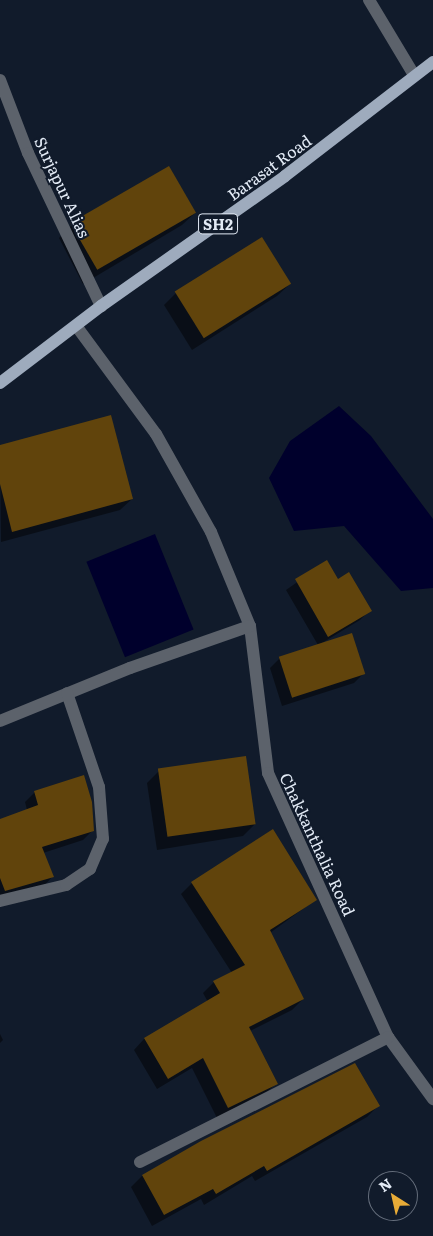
<!DOCTYPE html>
<style>
body{margin:0}
#map{position:relative;width:433px;height:1236px;overflow:hidden;background:#111b2b;font-family:Literata,serif}
div>[style]{position:absolute}
[style*='--x']{left:calc(var(--x)*1px);top:calc(var(--y)*1px);width:calc(var(--w)*1px);rotate:calc(var(--a)*1deg)}
.water>*{inset:0;background:#00002c;transform-origin:0 0}
.shadow>*{inset:0;background:#0007}
.building>*{inset:0;background:#61440c;transform-origin:0 0}
.minor>*{height:12px;margin:-6px;padding:0 6px;transform-origin:6px;border-radius:6px;background:#5c626b}
.primary>*{height:12px;margin:-6px;padding:0 6px;transform-origin:6px;border-radius:6px;background:#9eabbd}
span{translate:-50% -50%;white-space:nowrap;text-align:center;line-height:1.15;-webkit-text-stroke:4px #111b2b;paint-order:stroke}
.shield-label span{padding:1px 4px;background:#111b2b;border:1px solid;border-radius:4px;-webkit-text-stroke-width:0}
.shield-label{font-size:15px;color:#e3ebf6;font-weight:700}
.street-label{font-size:16px;color:#e3ebf6}
.north{position:absolute;left:368px;top:1171px;width:50px;height:50px;box-sizing:border-box;background:#111b2b;border:1px solid #656e7c;border-radius:50%;rotate:325deg;font-size:14px;font-weight:700;line-height:20px;text-align:center;color:#e3ebf6}
.north::after{content:'';display:block;margin:auto;width:18px;height:22px;background:#e8ab37;clip-path:polygon(50% 0,100% 100%,50% 72%,0 100%)}
</style>
<div id="map">
<div class="water">
<i style="clip-path:polygon(339px 406px,371px 436px,433px 519px,433px 588px,401px 591px,344px 526px,294px 531px,269px 478px,290px 441px)"></i>
<i style="left:155px;top:534px;width:103px;height:74px;rotate:68deg"></i>
</div>
<div class="shadow">
<i style="clip-path:polygon(195px 213px,182px 225px,83px 284px,59px 238px,72px 225px)"></i>
<i style="clip-path:polygon(290px 284px,277px 296px,192px 350px,164px 305px,176px 293px)"></i>
<i style="clip-path:polygon(0 446px,132px 499px,120px 510px,1px 542px)"></i>
<i style="clip-path:polygon(326px 562px,337px 581px,370px 610px,360px 620px,322px 643px,364px 673px,354px 683px,282px 706px,270px 668px,280px 658px,318px 645px,286px 590px)"></i>
<i style="clip-path:polygon(159px 771px,255px 824px,243px 836px,157px 850px,147px 783px)"></i>
<i style="clip-path:polygon(35px 792px,93px 830px,83px 840px,43px 853px,52px 877px,43px 887px,0 899px,0 821px,27px 810px,25px 802px)"></i>
<i style="clip-path:polygon(272px 830px,315px 900px,270px 933px,303px 999px,292px 1010px,250px 1031px,276px 1083px,265px 1094px,217px 1118px,192px 1068px,157px 1089px,134px 1050px,144px 1039px,208px 1002px,203px 993px,214px 982px,232px 973px,181px 894px,192px 883px)"></i>
<i style="clip-path:polygon(0 1034px,3px 1040px,0 1043px)"></i>
<i style="clip-path:polygon(378px 1106px,367px 1117px,255px 1181px,252px 1176px,204px 1205px,201px 1199px,152px 1226px,131px 1187px,142px 1176px)"></i>
</div>
<div class="building">
<i style="left:169px;top:166px;width:54px;height:114px;rotate:60deg"></i>
<i style="left:262px;top:237px;width:55px;height:103px;rotate:58deg"></i>
<i style="clip-path:polygon(111px 415px,133px 499px,12px 532px,0 484px,0 445px)"></i>
<i style="clip-path:polygon(327px 560px,338px 579px,349px 572px,372px 611px,328px 637px,295px 579px)"></i>
<i style="left:352px;top:633px;width:43px;height:77px;rotate:72deg"></i>
<i style="left:246px;top:756px;width:69px;height:89px;rotate:82deg"></i>
<i style="clip-path:polygon(84px 775px,92px 802px,94px 831px,42px 847px,54px 877px,5px 891px,0 878px,0 819px,38px 805px,34px 791px)"></i>
<i style="clip-path:polygon(273px 829px,317px 900px,270px 930px,304px 999px,249px 1027px,278px 1084px,228px 1108px,203px 1058px,168px 1079px,144px 1038px,220px 993px,213px 981px,245px 965px,191px 882px)"></i>
<i style="clip-path:polygon(355px 1063px,380px 1106px,267px 1171px,264px 1166px,216px 1194px,213px 1189px,164px 1215px,142px 1175px,201px 1141px)"></i>
</div>
<div class="minor">
<i style="--x:369;--y:0;--w:87;--a:59"></i>
<i style="--x:0;--y:80;--w:78;--a:69"></i>
<i style="--x:28;--y:153;--w:170;--a:64.5"></i>
<i style="--x:77;--y:327;--w:133;--a:53.6"></i>
<i style="--x:156;--y:434;--w:112;--a:60.7"></i>
<i style="--x:211;--y:532;--w:102;--a:67.5"></i>
<i style="--x:250;--y:626;--w:148;--a:83"></i>
<i style="--x:268;--y:773;--w:290;--a:65.6"></i>
<i style="--x:388;--y:1037;--w:77;--a:54"></i>
<i style="--x:0;--y:721;--w:140;--a:-22.2"></i>
<i style="--x:130;--y:668;--w:127;--a:-19.3"></i>
<i style="--x:0;--y:901;--w:68;--a:-13.6"></i>
<i style="--x:66;--y:885;--w:29;--a:-34"></i>
<i style="--x:90;--y:869;--w:33;--a:-67"></i>
<i style="--x:103;--y:839;--w:52;--a:-94.4"></i>
<i style="--x:99;--y:787;--w:99;--a:-108.8"></i>
<i style="--x:140;--y:1162;--w:278;--a:-26.7"></i>
</div>
<div class="primary">
<i style="--x:0;--y:383;--w:127;--a:-37.3"></i>
<i style="--x:101;--y:306;--w:225;--a:-35.2"></i>
<i style="--x:285;--y:176;--w:187;--a:-37.6"></i>
</div>
<div class="shield-label">
<span style="left:218px;top:224px">SH2</span>
</div>
<div class="street-label">
<span style="left:269px;top:167px;rotate:-36deg">Barasat Road</span>
<span style="left:63px;top:187px;rotate:65deg">Surjapur Alias</span>
<span style="left:318px;top:844px;rotate:65deg">Chakkanthalia Road</span>
</div>
<div class="north">N</div>
</div>
